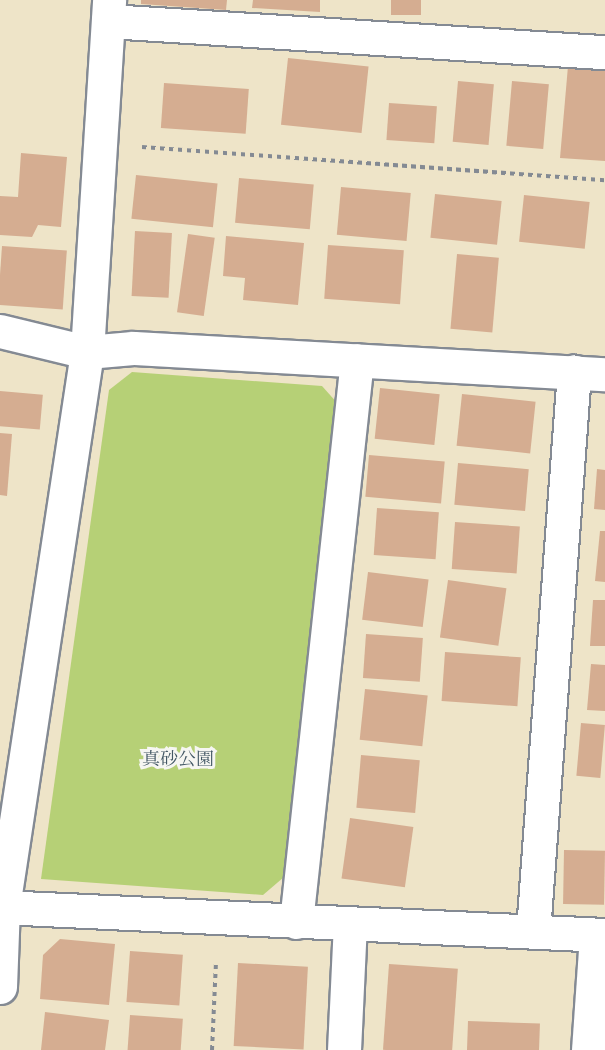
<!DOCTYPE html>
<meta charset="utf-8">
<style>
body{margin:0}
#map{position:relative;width:605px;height:1050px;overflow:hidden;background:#eee4c8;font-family:"Libre Bodoni","Noto Serif JP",serif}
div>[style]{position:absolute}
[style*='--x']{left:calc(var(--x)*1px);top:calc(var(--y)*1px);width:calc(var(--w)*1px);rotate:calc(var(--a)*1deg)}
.green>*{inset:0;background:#b6d076}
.building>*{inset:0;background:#d5ad91;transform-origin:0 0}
.path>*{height:4px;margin-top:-2px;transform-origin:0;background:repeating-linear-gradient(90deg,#848a93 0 4.5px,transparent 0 9px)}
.roads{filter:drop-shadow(2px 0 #848a93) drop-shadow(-2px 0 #848a93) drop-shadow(0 2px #848a93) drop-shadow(0 -2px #848a93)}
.minor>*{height:33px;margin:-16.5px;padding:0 16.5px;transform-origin:16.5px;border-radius:16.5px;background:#fff}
span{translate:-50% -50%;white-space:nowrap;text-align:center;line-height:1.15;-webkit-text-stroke:6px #f6f6f2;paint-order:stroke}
.park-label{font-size:18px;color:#425764}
</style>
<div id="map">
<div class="green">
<i style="clip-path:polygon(132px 372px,322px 386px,339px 405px,284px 877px,263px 895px,41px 879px,109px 390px)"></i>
</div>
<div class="building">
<i style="clip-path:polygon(141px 0,227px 0,226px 10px,141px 4px)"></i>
<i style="clip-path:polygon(253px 0,320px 0,320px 12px,252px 8px)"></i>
<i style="left:391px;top:0;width:30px;height:15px"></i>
<i style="left:288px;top:58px;width:81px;height:67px;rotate:6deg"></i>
<i style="clip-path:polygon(568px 66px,605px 68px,605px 161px,560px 158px)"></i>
<i style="left:458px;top:81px;width:36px;height:61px;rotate:5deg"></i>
<i style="left:512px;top:81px;width:37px;height:65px;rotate:5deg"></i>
<i style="left:164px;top:83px;width:85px;height:45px;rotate:4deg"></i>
<i style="left:389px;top:103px;width:48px;height:37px;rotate:4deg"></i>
<i style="clip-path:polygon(21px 153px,67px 157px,61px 227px,38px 225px,32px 237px,0 235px,0 196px,18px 197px)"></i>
<i style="left:136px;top:175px;width:82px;height:44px;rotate:6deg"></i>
<i style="left:239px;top:178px;width:75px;height:45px;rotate:5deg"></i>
<i style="left:341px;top:187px;width:70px;height:48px;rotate:5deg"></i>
<i style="left:435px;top:194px;width:67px;height:44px;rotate:6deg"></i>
<i style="left:524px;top:195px;width:66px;height:47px;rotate:6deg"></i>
<i style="left:135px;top:231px;width:37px;height:65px;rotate:3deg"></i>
<i style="left:188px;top:234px;width:27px;height:79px;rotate:8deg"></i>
<i style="clip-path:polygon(226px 236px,304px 243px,298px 305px,243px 300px,245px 278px,223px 276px)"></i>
<i style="left:328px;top:245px;width:76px;height:54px;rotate:4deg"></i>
<i style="left:2px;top:246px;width:65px;height:59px;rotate:4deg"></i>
<i style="left:457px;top:254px;width:42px;height:75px;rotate:5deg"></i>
<i style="left:380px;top:388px;width:60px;height:51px;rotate:6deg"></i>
<i style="left:0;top:391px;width:43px;height:35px;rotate:5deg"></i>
<i style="left:462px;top:394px;width:74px;height:52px;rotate:6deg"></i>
<i style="clip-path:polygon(0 433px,12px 434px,7px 496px,0 495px)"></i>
<i style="left:369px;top:455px;width:76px;height:42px;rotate:5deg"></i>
<i style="left:458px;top:463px;width:71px;height:42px;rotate:5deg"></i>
<i style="clip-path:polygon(597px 469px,605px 470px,605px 510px,594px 509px)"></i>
<i style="left:377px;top:508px;width:62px;height:47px;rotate:4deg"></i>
<i style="left:455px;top:522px;width:65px;height:47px;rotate:4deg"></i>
<i style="clip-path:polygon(600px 531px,605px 531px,605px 582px,595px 581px)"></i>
<i style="left:368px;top:572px;width:61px;height:48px;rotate:7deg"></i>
<i style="left:448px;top:580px;width:59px;height:58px;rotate:8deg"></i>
<i style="clip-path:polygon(593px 600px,605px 600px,605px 646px,590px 646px)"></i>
<i style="left:366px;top:634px;width:57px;height:44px;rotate:4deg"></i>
<i style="left:445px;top:652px;width:76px;height:49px;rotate:4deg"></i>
<i style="clip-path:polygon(591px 664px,605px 665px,605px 711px,587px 710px)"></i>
<i style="left:365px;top:689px;width:63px;height:51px;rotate:6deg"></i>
<i style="left:581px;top:723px;width:24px;height:53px;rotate:5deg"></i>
<i style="left:361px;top:755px;width:59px;height:53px;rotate:5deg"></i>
<i style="left:350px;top:818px;width:64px;height:61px;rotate:8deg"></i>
<i style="left:564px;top:850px;width:41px;height:54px;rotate:1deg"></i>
<i style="clip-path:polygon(60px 939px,115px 944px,109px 1005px,40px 999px,43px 955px)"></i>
<i style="left:130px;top:951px;width:53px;height:51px;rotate:4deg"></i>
<i style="left:238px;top:963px;width:70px;height:83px;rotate:3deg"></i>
<i style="left:389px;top:964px;width:69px;height:86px;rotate:4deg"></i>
<i style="clip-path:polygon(45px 1012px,109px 1020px,105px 1050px,41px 1050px)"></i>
<i style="left:130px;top:1015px;width:53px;height:35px;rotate:4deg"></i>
<i style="left:468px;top:1021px;width:72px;height:29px;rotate:2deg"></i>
</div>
<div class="path">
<i style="--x:142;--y:147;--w:464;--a:4.1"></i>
<i style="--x:212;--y:1050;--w:89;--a:-87.4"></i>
</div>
<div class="roads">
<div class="minor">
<i style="--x:108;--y:21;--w:498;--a:3.6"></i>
<i style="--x:0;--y:331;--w:89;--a:13.6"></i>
<i style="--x:87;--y:352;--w:46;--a:-5"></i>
<i style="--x:133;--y:348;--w:473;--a:3.2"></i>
<i style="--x:0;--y:907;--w:606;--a:2.65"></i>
<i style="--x:296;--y:922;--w:565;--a:-83.81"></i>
<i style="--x:533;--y:931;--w:561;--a:-85.81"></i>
<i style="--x:0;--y:987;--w:80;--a:-87.9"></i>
<i style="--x:3;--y:907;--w:561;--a:-81.39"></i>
<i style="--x:87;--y:352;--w:353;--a:-86.4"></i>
<i style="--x:344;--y:1050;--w:126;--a:-87.3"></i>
<i style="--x:588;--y:1050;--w:115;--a:-86"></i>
</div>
</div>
<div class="park-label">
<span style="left:178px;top:760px">真砂公園</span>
</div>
</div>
